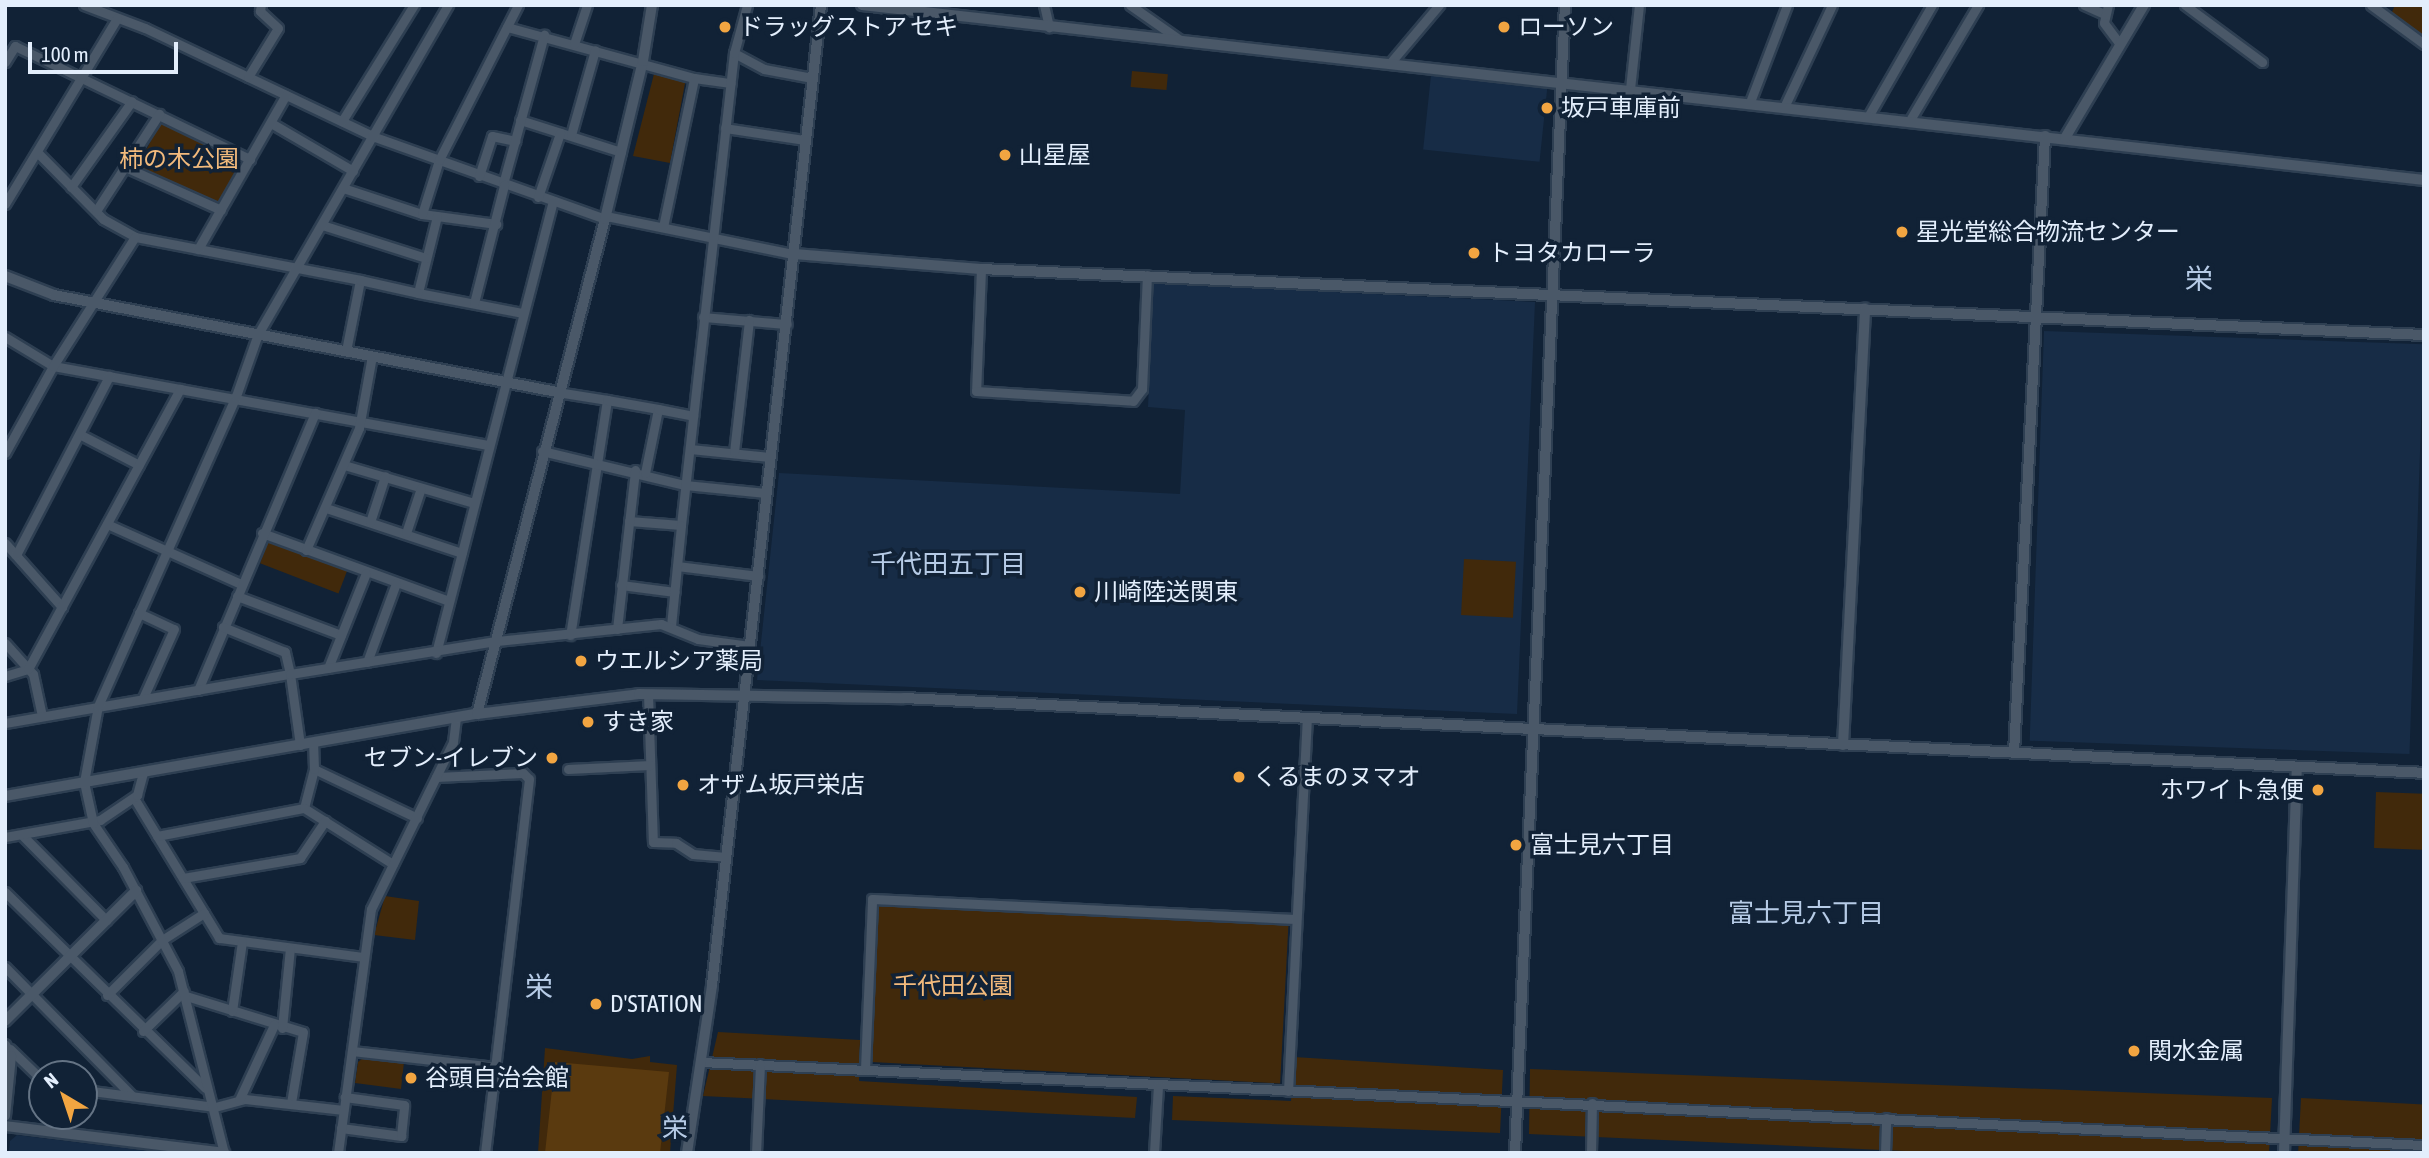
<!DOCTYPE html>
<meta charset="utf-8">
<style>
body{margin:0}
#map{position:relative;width:2429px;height:1158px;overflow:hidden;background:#112236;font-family:"Asap Condensed","Noto Sans JP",sans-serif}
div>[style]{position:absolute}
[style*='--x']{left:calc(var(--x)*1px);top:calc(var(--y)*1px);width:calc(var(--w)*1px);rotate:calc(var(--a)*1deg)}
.built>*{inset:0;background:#172c46;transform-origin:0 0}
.green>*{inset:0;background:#41290b;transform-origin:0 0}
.water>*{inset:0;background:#5a3a0f}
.roads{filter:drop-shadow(2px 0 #2e3f52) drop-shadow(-2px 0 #2e3f52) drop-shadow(0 2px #2e3f52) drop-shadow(0 -2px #2e3f52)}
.minor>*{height:9px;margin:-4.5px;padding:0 4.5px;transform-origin:4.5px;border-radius:4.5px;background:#4a5868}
.tertiary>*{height:10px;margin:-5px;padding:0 5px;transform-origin:5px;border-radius:5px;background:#4a5868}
.dots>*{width:19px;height:19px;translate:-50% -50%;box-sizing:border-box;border:4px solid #112236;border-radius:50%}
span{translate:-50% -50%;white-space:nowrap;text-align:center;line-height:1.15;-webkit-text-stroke:7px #112236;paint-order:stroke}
.poi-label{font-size:24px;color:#e3eefc}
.left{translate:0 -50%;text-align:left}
.right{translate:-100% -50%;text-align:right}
.park-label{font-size:24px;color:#f2ba7c}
.neighbourhood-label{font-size:26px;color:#b6cbe6}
.quarter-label{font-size:28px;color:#b6cbe6}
.frame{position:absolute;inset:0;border:7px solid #e3eefc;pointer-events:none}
.north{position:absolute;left:28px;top:1060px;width:70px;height:70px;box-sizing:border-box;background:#112236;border:2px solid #657485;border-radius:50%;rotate:321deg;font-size:19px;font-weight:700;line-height:28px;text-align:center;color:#e3eefc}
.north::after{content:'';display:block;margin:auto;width:24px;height:32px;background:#f2a541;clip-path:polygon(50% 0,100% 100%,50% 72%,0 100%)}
.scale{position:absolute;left:28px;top:42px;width:150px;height:32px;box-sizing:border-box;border:4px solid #e3eefc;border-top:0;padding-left:9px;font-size:21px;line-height:24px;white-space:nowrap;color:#e3eefc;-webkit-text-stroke:5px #112236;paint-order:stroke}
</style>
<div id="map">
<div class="built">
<i style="left:1431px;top:75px;width:117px;height:75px;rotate:6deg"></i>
<i style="clip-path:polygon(1153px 283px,1535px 302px,1517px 714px,757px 680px,779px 473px,1180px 494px,1185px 410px,1148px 407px)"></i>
<i style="left:2044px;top:331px;width:380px;height:410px;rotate:2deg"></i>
<i style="clip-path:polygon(17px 1135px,167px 1153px,9px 1153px,10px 1141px)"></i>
</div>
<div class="green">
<i style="clip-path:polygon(2395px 5px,2424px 5px,2424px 39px,2397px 19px,2392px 12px)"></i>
<i style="clip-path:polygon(655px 70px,686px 78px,670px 163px,633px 156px)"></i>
<i style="left:1132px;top:71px;width:36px;height:16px;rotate:5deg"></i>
<i style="left:161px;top:120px;width:89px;height:54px;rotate:26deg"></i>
<i style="left:269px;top:540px;width:84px;height:25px;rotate:21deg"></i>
<i style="left:1464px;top:559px;width:52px;height:56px;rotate:3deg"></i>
<i style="left:2376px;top:792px;width:48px;height:56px;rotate:2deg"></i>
<i style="clip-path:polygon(385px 896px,419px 901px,415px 940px,374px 935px)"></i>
<i style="left:875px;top:903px;width:414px;height:159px;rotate:3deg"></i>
<i style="clip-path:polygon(718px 1032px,860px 1040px,859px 1081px,1137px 1097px,1135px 1118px,703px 1096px)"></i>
<i style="clip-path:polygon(545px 1048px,632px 1059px,650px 1056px,650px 1062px,677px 1065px,670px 1153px,538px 1153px)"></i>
<i style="clip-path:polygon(1294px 1057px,1503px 1070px,1500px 1133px,1172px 1120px,1173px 1096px,1291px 1101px)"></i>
<i style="clip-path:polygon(363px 1058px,404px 1062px,401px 1089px,355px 1083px,358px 1062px)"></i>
<i style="clip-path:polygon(1530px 1069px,2272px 1098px,2269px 1153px,1949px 1153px,1529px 1134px)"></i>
<i style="left:2301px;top:1098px;width:123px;height:55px;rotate:3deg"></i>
</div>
<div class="water">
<i style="clip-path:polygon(555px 1062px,669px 1072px,660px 1153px,545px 1153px)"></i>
</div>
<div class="roads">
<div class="minor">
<i style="--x:84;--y:5;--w:65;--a:20.7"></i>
<i style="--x:145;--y:28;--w:251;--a:25.4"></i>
<i style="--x:372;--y:136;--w:247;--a:19.6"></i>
<i style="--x:1044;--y:5;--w:23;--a:77"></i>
<i style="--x:1130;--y:5;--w:61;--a:35"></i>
<i style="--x:2084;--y:5;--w:22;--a:24"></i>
<i style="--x:2108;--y:5;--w:18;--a:103"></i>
<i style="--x:2104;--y:23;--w:25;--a:53"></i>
<i style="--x:2185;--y:5;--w:96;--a:36.5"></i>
<i style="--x:2371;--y:5;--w:66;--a:36.3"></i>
<i style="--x:507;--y:27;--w:194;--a:15.3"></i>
<i style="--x:694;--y:78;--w:37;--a:8"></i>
<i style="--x:574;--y:44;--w:41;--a:-71.6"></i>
<i style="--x:734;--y:53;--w:34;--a:28"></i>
<i style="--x:764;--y:69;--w:49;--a:10.6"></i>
<i style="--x:5;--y:62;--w:19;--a:-58"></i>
<i style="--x:15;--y:46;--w:261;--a:25.7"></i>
<i style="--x:1391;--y:62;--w:75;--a:-49.9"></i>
<i style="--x:248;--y:77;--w:57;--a:-58.5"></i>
<i style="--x:278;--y:28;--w:25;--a:-137"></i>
<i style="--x:260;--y:11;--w:6;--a:-81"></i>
<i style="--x:1630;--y:89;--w:84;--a:-83.9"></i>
<i style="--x:1750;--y:102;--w:104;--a:-69.1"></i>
<i style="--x:1785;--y:105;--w:110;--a:-64.8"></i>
<i style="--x:1869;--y:115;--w:127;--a:-60.2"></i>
<i style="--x:520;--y:120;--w:106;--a:17.6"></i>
<i style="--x:1910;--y:120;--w:134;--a:-59.4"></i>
<i style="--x:342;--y:121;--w:137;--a:-58.2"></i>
<i style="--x:271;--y:123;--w:95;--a:30.3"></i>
<i style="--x:725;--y:128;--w:80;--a:8.6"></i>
<i style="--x:571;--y:135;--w:88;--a:-74.2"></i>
<i style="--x:37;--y:152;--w:94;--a:45.4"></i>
<i style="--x:103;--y:219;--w:37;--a:29"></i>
<i style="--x:135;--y:237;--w:229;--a:10.8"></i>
<i style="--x:360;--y:280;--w:72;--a:101.2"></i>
<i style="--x:125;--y:167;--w:105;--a:24.1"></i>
<i style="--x:479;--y:176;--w:42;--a:-72"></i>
<i style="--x:492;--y:136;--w:24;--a:12"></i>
<i style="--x:503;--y:184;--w:155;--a:-74.6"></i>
<i style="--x:71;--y:187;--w:105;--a:-54.7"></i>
<i style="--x:343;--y:188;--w:83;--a:18.2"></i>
<i style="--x:422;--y:214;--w:75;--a:7.7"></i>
<i style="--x:538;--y:197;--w:68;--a:-71"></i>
<i style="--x:5;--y:204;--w:217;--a:-58.9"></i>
<i style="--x:96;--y:211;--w:116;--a:-57"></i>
<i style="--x:422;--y:214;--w:57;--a:-72.5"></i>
<i style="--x:439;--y:160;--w:174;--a:-63"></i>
<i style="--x:437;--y:216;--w:79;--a:103.9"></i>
<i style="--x:418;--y:293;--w:107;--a:10.8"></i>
<i style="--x:606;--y:216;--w:191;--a:11.5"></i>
<i style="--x:322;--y:225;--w:109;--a:17.6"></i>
<i style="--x:663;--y:227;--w:152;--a:-78.2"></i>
<i style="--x:198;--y:249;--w:177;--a:-60.3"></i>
<i style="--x:981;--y:269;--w:122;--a:92.3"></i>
<i style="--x:976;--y:391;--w:157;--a:3.6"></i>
<i style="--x:1133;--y:401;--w:15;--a:-53"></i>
<i style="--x:1142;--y:389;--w:114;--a:-87.5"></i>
<i style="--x:360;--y:280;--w:59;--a:12.6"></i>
<i style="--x:474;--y:303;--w:122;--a:-75.7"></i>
<i style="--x:703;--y:317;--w:84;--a:4.8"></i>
<i style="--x:5;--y:337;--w:56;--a:31.1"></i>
<i style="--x:53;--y:366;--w:442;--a:10.3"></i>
<i style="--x:557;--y:392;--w:51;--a:9.1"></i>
<i style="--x:607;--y:400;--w:238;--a:98.9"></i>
<i style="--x:607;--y:400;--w:52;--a:10"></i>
<i style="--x:81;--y:435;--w:65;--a:27.3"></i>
<i style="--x:690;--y:449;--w:80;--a:5.7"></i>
<i style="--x:542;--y:451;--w:147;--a:13.4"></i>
<i style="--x:685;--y:485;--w:81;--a:5.6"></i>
<i style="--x:734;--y:452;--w:133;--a:-83.5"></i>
<i style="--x:5;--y:453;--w:99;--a:-61.1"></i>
<i style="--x:53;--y:366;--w:153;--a:-57.6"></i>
<i style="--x:344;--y:465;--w:135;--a:16.3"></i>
<i style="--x:645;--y:473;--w:65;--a:-78.5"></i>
<i style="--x:658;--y:409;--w:36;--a:11"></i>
<i style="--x:326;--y:508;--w:143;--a:18.3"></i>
<i style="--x:629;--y:521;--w:52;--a:4.4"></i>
<i style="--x:681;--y:525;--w:475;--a:-83.6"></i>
<i style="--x:734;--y:53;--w:50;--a:-74.8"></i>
<i style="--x:370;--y:522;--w:48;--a:-71.9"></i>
<i style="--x:107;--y:524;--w:147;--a:24.1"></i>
<i style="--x:262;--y:533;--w:199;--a:20"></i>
<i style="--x:406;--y:533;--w:47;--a:-71.6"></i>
<i style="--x:5;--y:543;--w:86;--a:48.3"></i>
<i style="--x:306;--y:550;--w:133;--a:-66.5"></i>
<i style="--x:359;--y:428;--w:73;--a:-79.8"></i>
<i style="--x:16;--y:555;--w:202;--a:-62.5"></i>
<i style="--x:677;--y:566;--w:82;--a:7"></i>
<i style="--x:621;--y:585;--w:54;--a:7.4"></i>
<i style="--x:237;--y:596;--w:111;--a:20.6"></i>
<i style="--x:139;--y:613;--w:38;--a:25"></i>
<i style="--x:174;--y:629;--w:76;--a:114.2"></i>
<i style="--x:671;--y:626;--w:101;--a:-84.3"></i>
<i style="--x:617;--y:629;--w:160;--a:-83.5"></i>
<i style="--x:5;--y:643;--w:42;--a:47.9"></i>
<i style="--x:33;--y:674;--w:43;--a:77.9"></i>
<i style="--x:436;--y:653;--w:467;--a:-75.5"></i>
<i style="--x:367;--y:662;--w:84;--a:-69.8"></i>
<i style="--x:328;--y:668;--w:102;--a:-68.2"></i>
<i style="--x:5;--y:676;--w:24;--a:-17"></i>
<i style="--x:28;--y:669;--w:319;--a:-61.5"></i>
<i style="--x:198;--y:690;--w:301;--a:-67.1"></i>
<i style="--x:648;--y:694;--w:148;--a:88.1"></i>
<i style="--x:653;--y:842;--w:23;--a:2"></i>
<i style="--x:676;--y:843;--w:20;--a:33"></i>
<i style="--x:693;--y:854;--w:33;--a:5"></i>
<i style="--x:5;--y:723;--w:289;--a:-9.8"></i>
<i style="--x:290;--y:674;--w:23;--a:-103"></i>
<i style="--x:285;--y:652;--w:67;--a:-158"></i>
<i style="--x:300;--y:745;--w:72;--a:-98"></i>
<i style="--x:290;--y:674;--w:210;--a:-9.1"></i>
<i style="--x:497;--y:641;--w:165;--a:-5.9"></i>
<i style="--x:661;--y:624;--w:40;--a:22"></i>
<i style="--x:698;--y:639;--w:52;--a:7.7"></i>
<i style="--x:314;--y:769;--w:114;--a:25.4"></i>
<i style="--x:568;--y:769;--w:82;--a:-2.8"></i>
<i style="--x:436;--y:777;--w:87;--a:-2.6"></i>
<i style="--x:523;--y:773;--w:8;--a:45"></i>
<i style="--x:529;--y:779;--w:377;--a:96.7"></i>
<i style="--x:134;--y:798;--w:164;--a:58.7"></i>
<i style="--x:219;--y:938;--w:146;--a:7.5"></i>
<i style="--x:304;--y:808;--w:40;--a:-75.6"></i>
<i style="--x:314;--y:769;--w:26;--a:-92"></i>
<i style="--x:22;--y:835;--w:120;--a:45.3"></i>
<i style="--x:157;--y:836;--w:150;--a:-10.8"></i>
<i style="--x:304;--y:808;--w:105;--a:32.2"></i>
<i style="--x:5;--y:837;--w:97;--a:-10.1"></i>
<i style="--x:100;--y:820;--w:45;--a:-34"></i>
<i style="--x:137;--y:795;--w:24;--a:-75"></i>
<i style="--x:183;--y:878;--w:119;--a:-9.7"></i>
<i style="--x:300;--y:858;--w:45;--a:-56"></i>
<i style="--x:5;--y:892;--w:280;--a:44.4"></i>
<i style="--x:5;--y:967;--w:181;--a:45.4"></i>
<i style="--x:107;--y:995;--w:78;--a:-45"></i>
<i style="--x:162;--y:940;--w:50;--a:-32.7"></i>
<i style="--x:186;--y:996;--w:122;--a:17.1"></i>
<i style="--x:303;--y:1032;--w:72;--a:99.6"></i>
<i style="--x:232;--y:1011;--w:70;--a:-81.8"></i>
<i style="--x:282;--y:1028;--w:80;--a:-84.3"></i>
<i style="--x:143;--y:1031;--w:57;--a:-44.3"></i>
<i style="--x:10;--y:1049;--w:45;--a:44.1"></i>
<i style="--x:352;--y:1051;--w:144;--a:6.4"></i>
<i style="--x:701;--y:1062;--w:1725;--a:2.76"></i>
<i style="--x:865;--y:1069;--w:170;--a:-87.6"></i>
<i style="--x:872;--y:899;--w:424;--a:2.7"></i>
<i style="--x:84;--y:1090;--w:132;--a:7.4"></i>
<i style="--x:215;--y:1107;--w:31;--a:-15"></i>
<i style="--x:245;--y:1099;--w:99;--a:6.4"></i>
<i style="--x:1288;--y:1091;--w:373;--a:-87.1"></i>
<i style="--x:239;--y:1100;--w:83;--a:-65"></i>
<i style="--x:341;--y:1128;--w:61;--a:7.6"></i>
<i style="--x:401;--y:1136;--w:31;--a:-84"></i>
<i style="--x:404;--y:1105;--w:60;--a:-172.3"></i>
<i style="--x:224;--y:1153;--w:188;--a:-104.2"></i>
<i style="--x:178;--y:971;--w:118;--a:-117.9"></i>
<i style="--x:123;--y:867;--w:53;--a:-124.3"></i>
<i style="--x:93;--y:823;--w:42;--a:-102.4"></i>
<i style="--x:84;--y:782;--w:77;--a:-79.6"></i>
<i style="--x:98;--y:706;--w:339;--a:-66"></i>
<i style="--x:236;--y:396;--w:66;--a:-70.5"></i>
<i style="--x:258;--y:334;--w:380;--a:-60"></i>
<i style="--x:338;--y:1153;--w:246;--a:-82.3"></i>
<i style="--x:371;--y:909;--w:186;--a:-63.8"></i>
<i style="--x:453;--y:742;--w:23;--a:-83"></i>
<i style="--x:756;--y:1153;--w:89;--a:-87.4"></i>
<i style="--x:1154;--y:1153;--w:67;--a:-86.6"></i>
<i style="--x:1591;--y:1153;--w:50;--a:-88.9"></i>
<i style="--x:1885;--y:1153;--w:35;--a:-88"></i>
</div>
<div class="tertiary">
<i style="--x:862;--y:5;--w:1572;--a:6.39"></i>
<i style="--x:2065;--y:138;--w:155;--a:-59.3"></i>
<i style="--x:793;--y:254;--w:189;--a:4.6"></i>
<i style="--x:981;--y:269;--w:1445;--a:2.62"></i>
<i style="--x:5;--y:276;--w:53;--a:21.2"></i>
<i style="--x:54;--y:295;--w:512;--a:10.92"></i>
<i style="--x:477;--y:714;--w:511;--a:-75.5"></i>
<i style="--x:605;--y:219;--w:163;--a:-76.5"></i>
<i style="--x:643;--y:61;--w:57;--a:-80.9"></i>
<i style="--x:1843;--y:745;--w:437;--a:-87.1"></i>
<i style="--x:2014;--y:753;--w:618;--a:-87.12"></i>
<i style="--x:5;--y:796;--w:479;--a:-9.9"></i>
<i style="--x:477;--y:714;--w:163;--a:-7"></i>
<i style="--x:639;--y:694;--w:265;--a:0.9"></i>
<i style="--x:904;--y:698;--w:1522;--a:2.82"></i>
<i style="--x:5;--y:1021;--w:185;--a:-44.8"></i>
<i style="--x:5;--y:1045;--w:13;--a:61"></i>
<i style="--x:11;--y:1056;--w:60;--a:95.7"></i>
<i style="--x:5;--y:1126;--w:221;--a:7"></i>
<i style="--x:687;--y:1153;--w:170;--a:-81.5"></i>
<i style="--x:712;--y:985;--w:986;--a:-83.65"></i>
<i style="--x:1515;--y:1153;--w:1149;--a:-87.51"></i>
<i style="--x:2284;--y:1153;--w:386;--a:-88.1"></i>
</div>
</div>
<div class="dots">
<i style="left:725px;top:27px;background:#f2a541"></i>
<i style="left:1504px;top:27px;background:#f2a541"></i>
<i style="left:1547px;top:108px;background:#f2a541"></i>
<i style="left:1005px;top:155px;background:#f2a541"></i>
<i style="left:1902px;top:232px;background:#f2a541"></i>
<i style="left:1474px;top:253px;background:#f2a541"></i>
<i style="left:1080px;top:592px;background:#f2a541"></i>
<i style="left:581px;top:661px;background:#f2a541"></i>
<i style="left:588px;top:722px;background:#f2a541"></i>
<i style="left:552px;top:758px;background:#f2a541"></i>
<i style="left:1239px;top:777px;background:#f2a541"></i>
<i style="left:683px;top:785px;background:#f2a541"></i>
<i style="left:2318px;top:790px;background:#f2a541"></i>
<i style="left:1516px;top:845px;background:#f2a541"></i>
<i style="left:596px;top:1004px;background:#f2a541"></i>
<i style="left:2134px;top:1051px;background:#f2a541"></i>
<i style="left:411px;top:1078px;background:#f2a541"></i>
</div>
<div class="poi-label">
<span class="left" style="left:739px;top:27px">ドラッグストア セキ</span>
<span class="left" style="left:1518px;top:27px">ローソン</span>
<span class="left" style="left:1561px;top:108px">坂戸車庫前</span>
<span class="left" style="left:1019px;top:155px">山星屋</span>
<span class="left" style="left:1916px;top:232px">星光堂総合物流センター</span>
<span class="left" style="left:1488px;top:253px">トヨタカローラ</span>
<span class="left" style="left:1094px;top:592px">川崎陸送関東</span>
<span class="left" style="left:595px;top:661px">ウエルシア薬局</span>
<span class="left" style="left:602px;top:722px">すき家</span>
<span class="right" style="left:538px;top:758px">セブン-イレブン</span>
<span class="left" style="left:1253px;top:777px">くるまのヌマオ</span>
<span class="left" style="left:697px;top:785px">オザム坂戸栄店</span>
<span class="right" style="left:2304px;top:790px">ホワイト急便</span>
<span class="left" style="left:1530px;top:845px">富士見六丁目</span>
<span class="left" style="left:610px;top:1004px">D'STATION</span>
<span class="left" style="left:2148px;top:1051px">関水金属</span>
<span class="left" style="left:425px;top:1078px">谷頭自治会館</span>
</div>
<div class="park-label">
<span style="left:179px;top:159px">柿の木公園</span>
<span style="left:953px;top:986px">千代田公園</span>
</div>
<div class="neighbourhood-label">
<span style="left:948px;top:565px">千代田五丁目</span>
<span style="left:1806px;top:914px">富士見六丁目</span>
<span style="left:675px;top:1129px">栄</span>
</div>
<div class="quarter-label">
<span style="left:2199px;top:279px">栄</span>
<span style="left:539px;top:987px">栄</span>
</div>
<div class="frame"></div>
<div class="north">N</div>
<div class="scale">100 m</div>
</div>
